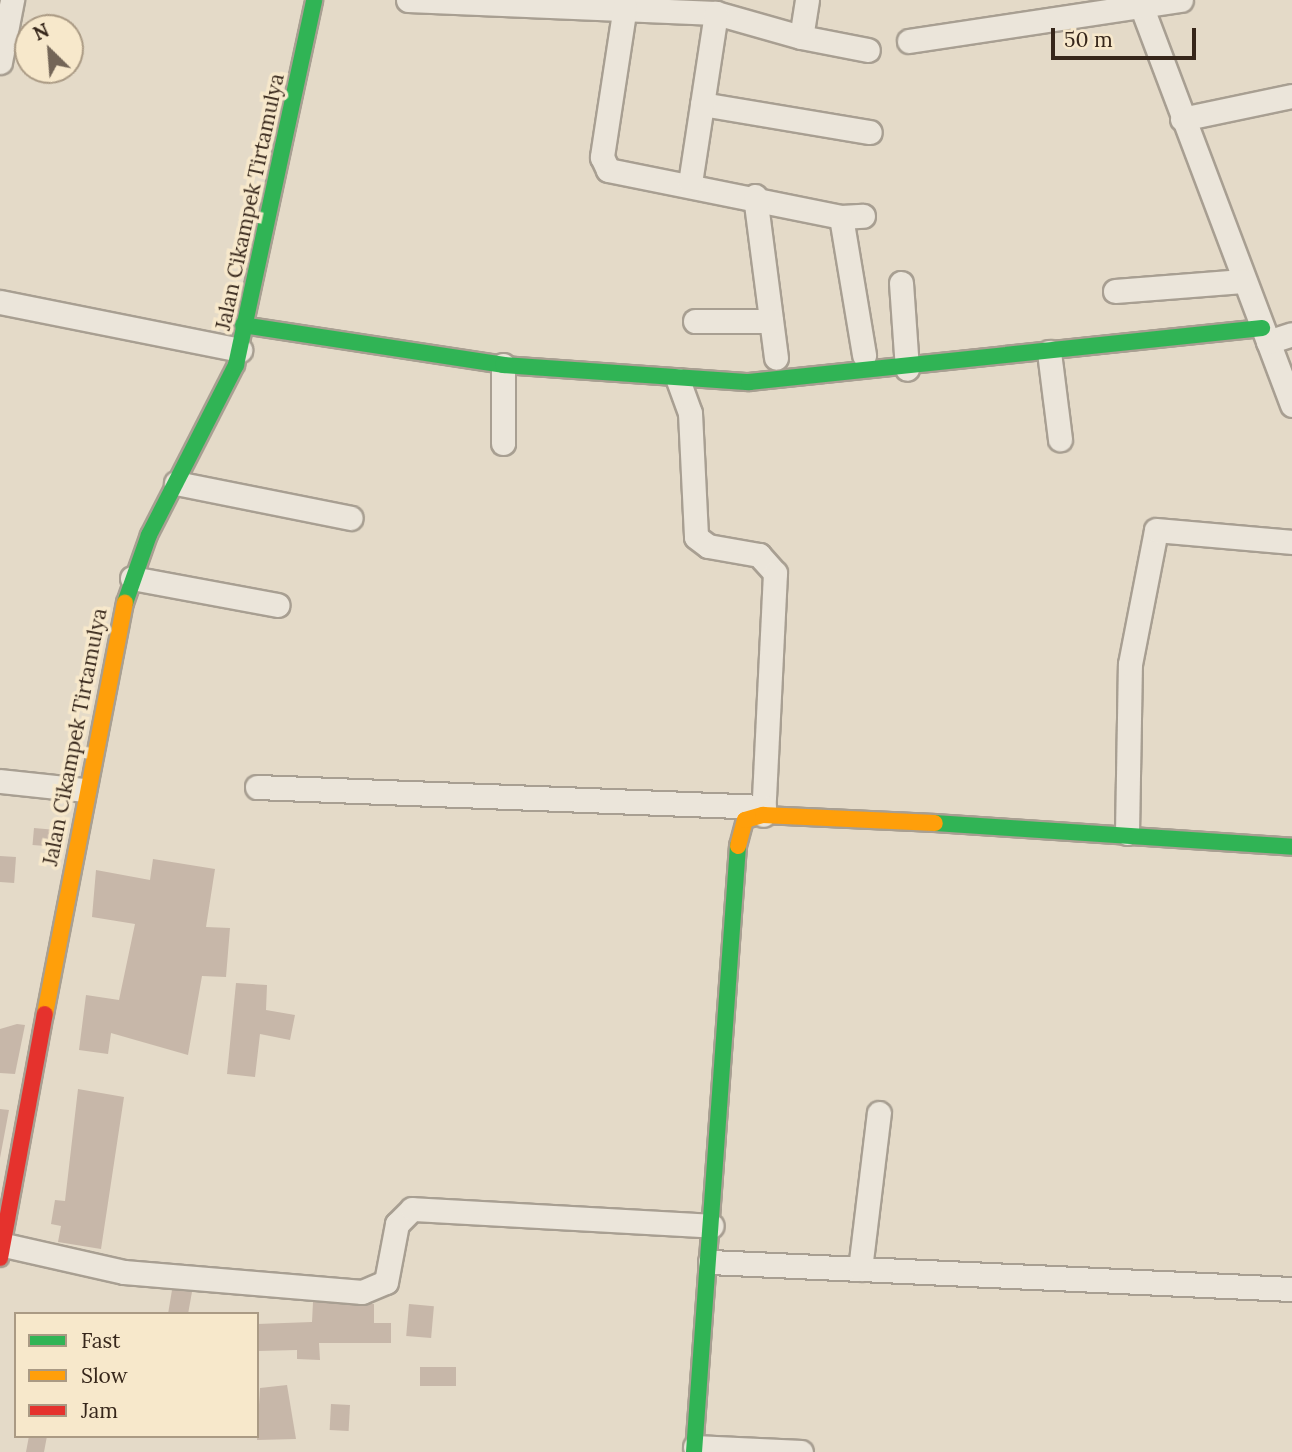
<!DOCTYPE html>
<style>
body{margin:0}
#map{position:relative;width:1292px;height:1452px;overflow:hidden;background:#e4dac8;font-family:Lora,serif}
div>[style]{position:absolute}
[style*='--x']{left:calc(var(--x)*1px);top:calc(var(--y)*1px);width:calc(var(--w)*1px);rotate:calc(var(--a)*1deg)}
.building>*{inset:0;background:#c7b7a9;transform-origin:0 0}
.roads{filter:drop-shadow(2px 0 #a89f92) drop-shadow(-2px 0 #a89f92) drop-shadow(0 2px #a89f92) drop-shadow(0 -2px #a89f92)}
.street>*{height:23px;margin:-11.5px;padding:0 11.5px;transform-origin:11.5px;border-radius:11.5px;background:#ebe5da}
.fast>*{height:16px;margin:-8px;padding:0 8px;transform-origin:8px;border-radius:8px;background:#30b455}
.slow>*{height:16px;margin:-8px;padding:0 8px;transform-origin:8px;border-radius:8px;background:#ff9f0a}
.jam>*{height:16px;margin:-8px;padding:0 8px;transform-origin:8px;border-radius:8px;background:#e5322d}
span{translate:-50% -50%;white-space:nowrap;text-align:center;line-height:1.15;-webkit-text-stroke:7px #f7e8cb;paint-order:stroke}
.street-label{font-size:21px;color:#36261a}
.legend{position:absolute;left:14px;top:1312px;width:245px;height:126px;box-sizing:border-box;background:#f7e8cb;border:2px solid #aa9a84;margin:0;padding:9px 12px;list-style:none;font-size:21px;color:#36261a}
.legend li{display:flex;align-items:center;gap:14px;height:35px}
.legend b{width:35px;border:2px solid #aa9a84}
.north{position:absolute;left:14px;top:14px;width:70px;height:70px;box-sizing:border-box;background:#f7e8cb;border:2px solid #aa9a84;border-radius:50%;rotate:335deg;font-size:19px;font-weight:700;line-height:28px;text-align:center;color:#36261a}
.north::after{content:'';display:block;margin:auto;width:24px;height:32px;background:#736557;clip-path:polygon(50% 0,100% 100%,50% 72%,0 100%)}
.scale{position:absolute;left:1051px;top:28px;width:145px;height:32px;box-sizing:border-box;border:4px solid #36261a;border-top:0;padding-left:9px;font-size:21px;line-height:24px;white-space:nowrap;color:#36261a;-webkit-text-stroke:5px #f7e8cb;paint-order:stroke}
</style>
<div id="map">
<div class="building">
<i style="left:34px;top:828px;width:25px;height:17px;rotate:5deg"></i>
<i style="left:0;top:856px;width:16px;height:26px;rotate:4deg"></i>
<i style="clip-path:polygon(153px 859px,215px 869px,206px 927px,230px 928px,226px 977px,202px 976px,188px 1055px,111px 1033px,108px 1054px,79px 1050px,86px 995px,119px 1000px,135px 924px,92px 917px,96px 870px,150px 880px)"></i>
<i style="clip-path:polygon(236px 983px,267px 985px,266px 1010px,295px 1015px,290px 1040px,260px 1034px,255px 1077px,227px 1074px)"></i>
<i style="clip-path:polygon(17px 1024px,25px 1025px,15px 1074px,0 1073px,0 1029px)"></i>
<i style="clip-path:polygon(78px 1089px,124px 1097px,101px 1249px,58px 1242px,61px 1226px,51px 1224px,55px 1200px,65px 1201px)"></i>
<i style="clip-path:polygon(0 1109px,9px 1110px,0 1158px)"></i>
<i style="clip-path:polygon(172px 1290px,192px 1292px,188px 1314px,168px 1314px)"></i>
<i style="clip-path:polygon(313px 1302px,374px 1304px,374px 1323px,391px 1323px,391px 1343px,319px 1343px,320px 1360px,297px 1359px,297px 1350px,257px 1351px,257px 1324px,312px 1322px)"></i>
<i style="left:409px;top:1304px;width:25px;height:32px;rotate:5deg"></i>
<i style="left:456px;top:1367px;width:19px;height:36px;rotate:90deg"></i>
<i style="clip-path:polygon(287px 1385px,296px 1439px,257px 1440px,260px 1388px)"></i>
<i style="left:331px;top:1404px;width:19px;height:26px;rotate:3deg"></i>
<i style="clip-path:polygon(29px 1436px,47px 1436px,44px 1452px,26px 1452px)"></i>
</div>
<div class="roads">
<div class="street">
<i style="--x:408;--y:0;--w:308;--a:2.4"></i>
<i style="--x:716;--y:13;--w:88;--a:15.8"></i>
<i style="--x:807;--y:0;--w:37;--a:99"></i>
<i style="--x:801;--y:37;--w:68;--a:11"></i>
<i style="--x:1139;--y:0;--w:433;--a:69.3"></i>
<i style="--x:625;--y:6;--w:153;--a:98.7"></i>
<i style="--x:602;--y:157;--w:14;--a:65"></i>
<i style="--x:608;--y:170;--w:238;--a:11.4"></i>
<i style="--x:841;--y:217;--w:22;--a:-3"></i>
<i style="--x:909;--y:41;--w:275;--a:-8.6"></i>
<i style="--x:0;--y:62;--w:63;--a:-79"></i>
<i style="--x:702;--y:104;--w:170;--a:9.5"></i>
<i style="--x:1182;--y:119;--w:112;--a:-11.8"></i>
<i style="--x:690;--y:183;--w:172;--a:-81.3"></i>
<i style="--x:755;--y:196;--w:163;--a:82.6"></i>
<i style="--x:841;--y:217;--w:140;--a:80.5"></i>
<i style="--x:901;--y:283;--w:86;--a:86"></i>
<i style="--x:1115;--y:291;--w:128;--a:-4.5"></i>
<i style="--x:0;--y:302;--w:245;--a:11.3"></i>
<i style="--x:695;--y:321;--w:76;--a:0"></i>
<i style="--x:1268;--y:342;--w:25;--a:-18"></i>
<i style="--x:1049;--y:352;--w:88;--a:82.8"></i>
<i style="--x:678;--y:380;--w:35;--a:70"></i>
<i style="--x:690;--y:413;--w:124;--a:87.2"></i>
<i style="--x:696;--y:537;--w:15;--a:37"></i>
<i style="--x:708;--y:546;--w:52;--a:10"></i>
<i style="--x:759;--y:555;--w:24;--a:48"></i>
<i style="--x:775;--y:573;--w:242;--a:92.8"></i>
<i style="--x:503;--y:443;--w:78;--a:-90"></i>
<i style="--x:176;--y:483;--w:178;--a:11.3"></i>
<i style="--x:132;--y:578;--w:148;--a:10.5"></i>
<i style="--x:0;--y:781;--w:84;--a:6.1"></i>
<i style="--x:257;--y:787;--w:507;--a:2.26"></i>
<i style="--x:1127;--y:833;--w:169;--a:-89"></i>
<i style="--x:1130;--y:664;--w:136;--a:-79"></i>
<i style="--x:1156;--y:530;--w:137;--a:5"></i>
<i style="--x:0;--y:1244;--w:127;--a:12.7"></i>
<i style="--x:124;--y:1272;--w:239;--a:4.8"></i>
<i style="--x:362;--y:1292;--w:26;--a:-23"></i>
<i style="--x:386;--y:1282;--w:59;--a:-79.3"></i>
<i style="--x:397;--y:1224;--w:21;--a:-45"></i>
<i style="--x:412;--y:1209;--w:300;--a:3.2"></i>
<i style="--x:710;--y:1262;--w:583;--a:2.66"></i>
<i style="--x:860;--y:1269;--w:157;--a:-83.1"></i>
<i style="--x:695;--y:1447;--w:106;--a:2.7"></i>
</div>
<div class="fast">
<i style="--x:243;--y:325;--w:263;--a:8.7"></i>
<i style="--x:503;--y:365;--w:247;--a:4"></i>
<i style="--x:749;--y:382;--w:516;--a:-6.01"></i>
<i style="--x:125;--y:603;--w:72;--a:-70.6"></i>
<i style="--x:149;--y:535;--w:191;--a:-62.9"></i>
<i style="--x:236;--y:365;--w:373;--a:-77.9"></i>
<i style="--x:935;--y:823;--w:358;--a:3.8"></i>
<i style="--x:694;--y:1452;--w:608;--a:-85.85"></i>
</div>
<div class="slow">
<i style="--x:738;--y:846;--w:27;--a:-75"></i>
<i style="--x:745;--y:820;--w:19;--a:-16"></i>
<i style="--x:763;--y:815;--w:172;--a:2.7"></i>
<i style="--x:45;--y:1014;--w:419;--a:-79"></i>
</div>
<div class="jam">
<i style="--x:0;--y:1258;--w:248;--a:-79.6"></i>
</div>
</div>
<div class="street-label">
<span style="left:250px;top:202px;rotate:-78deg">Jalan Cikampek Tirtamulya</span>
<span style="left:75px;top:737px;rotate:-79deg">Jalan Cikampek Tirtamulya</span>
</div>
<ul class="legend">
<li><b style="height:9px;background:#30b455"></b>Fast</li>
<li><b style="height:9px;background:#ff9f0a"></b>Slow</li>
<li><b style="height:9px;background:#e5322d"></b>Jam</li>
</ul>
<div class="north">N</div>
<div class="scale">50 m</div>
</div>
